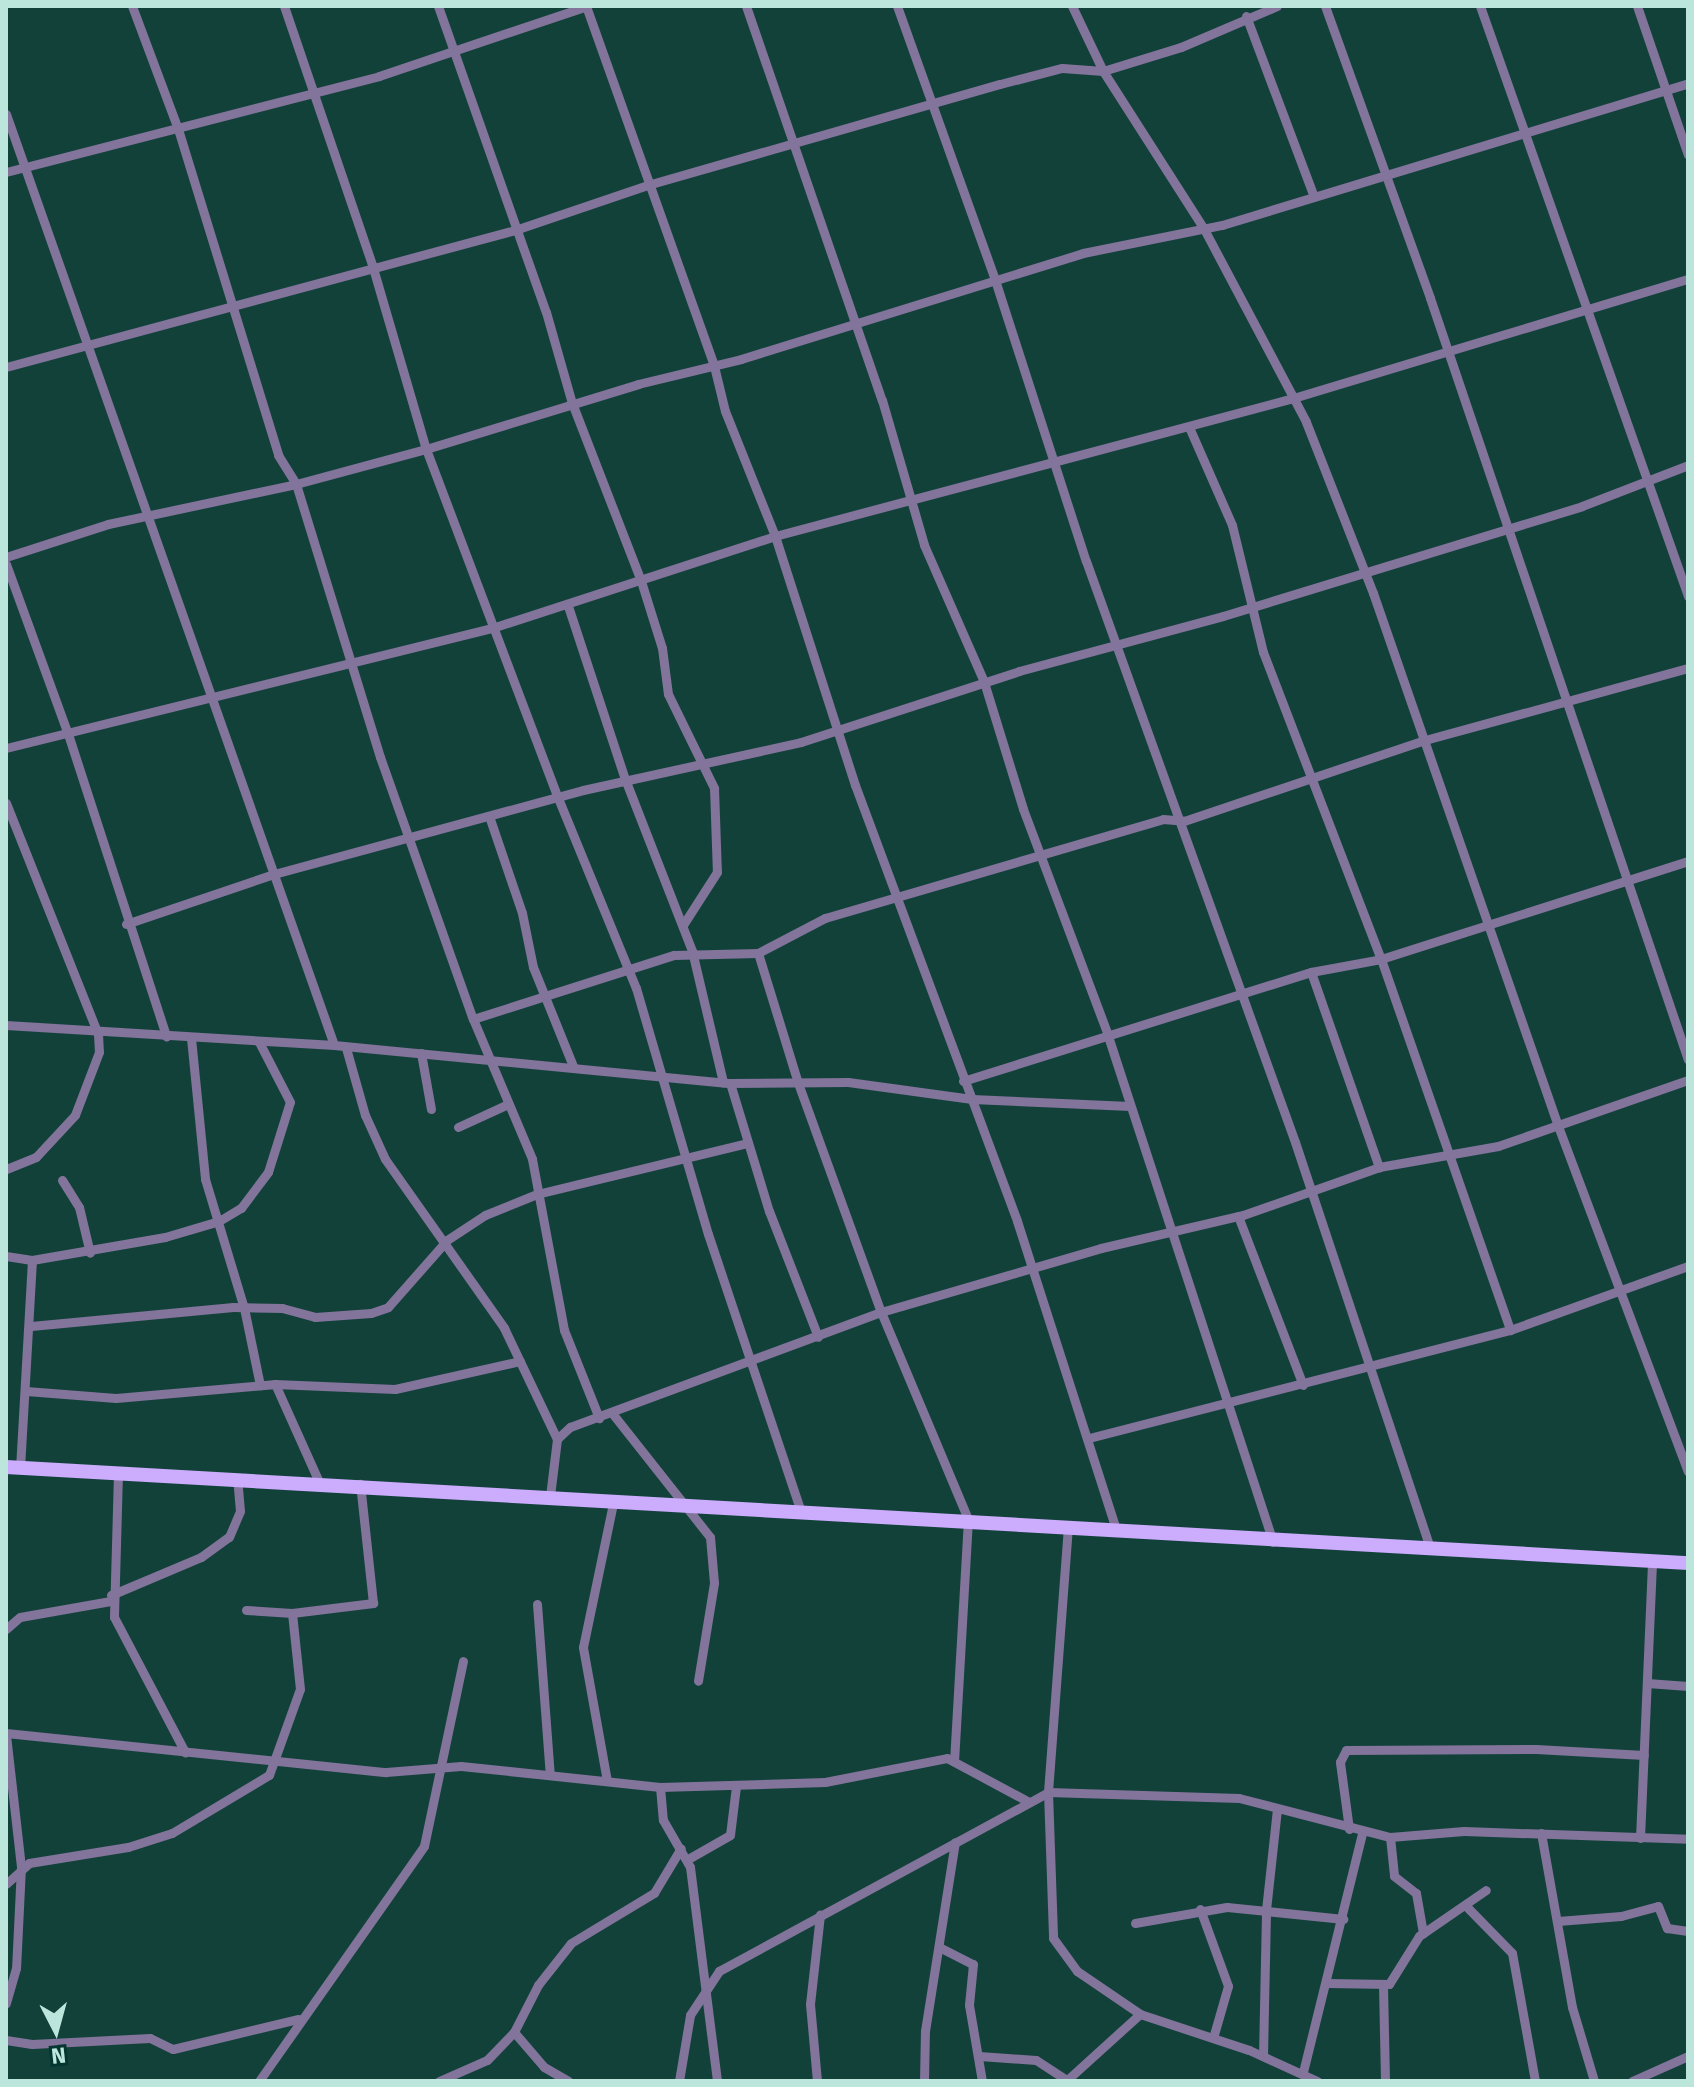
<!DOCTYPE html>
<style>
body{margin:0}
#map{position:relative;width:1694px;height:2087px;overflow:hidden;background:#12413a;font-family:"Fira Sans",sans-serif}
div>[style]{position:absolute}
[style*='--x']{left:calc(var(--x)*1px);top:calc(var(--y)*1px);width:calc(var(--w)*1px);rotate:calc(var(--a)*1deg)}
.minor>*{height:9px;margin:-4.5px;padding:0 4.5px;transform-origin:4.5px;border-radius:4.5px;background:#82749b}
.primary>*{height:14px;margin:-7px;padding:0 7px;transform-origin:7px;border-radius:7px;background:#cbacfd}
span{translate:-50% -50%;white-space:nowrap;text-align:center;line-height:1.15;-webkit-text-stroke:6px #043730;paint-order:stroke}
.frame{position:absolute;inset:0;border:8px solid #bce5dc;pointer-events:none}
.north{position:absolute;left:16px;top:1991px;width:80px;height:80px;-webkit-text-stroke:6px #043730;paint-order:stroke;rotate:174deg;font-size:22px;font-weight:700;line-height:32px;text-align:center;color:#bce5dc}
.north::after{content:'';display:block;margin:auto;width:28px;height:36px;background:#bce5dc;clip-path:polygon(50% 0,100% 100%,50% 72%,0 100%)}
</style>
<div id="map">
<div class="minor">
<i style="--x:132;--y:6;--w:131;--a:69.5"></i>
<i style="--x:178;--y:129;--w:341;--a:72.9"></i>
<i style="--x:278;--y:455;--w:34;--a:58"></i>
<i style="--x:296;--y:484;--w:286;--a:72.9"></i>
<i style="--x:380;--y:757;--w:278;--a:70.5"></i>
<i style="--x:473;--y:1019;--w:152;--a:67.1"></i>
<i style="--x:532;--y:1159;--w:174;--a:79.4"></i>
<i style="--x:564;--y:1330;--w:95;--a:68.3"></i>
<i style="--x:284;--y:6;--w:277;--a:71.2"></i>
<i style="--x:373;--y:268;--w:189;--a:73.7"></i>
<i style="--x:426;--y:449;--w:373;--a:69.3"></i>
<i style="--x:558;--y:798;--w:205;--a:67.7"></i>
<i style="--x:636;--y:988;--w:256;--a:73.7"></i>
<i style="--x:708;--y:1234;--w:290;--a:71.5"></i>
<i style="--x:438;--y:6;--w:324;--a:70.6"></i>
<i style="--x:546;--y:312;--w:95;--a:74.1"></i>
<i style="--x:572;--y:403;--w:191;--a:68.8"></i>
<i style="--x:641;--y:581;--w:70;--a:72.6"></i>
<i style="--x:662;--y:648;--w:46;--a:82.6"></i>
<i style="--x:668;--y:694;--w:105;--a:63.9"></i>
<i style="--x:714;--y:788;--w:84;--a:88"></i>
<i style="--x:717;--y:872;--w:63;--a:122.7"></i>
<i style="--x:586;--y:6;--w:382;--a:70.4"></i>
<i style="--x:714;--y:366;--w:46;--a:76.3"></i>
<i style="--x:725;--y:411;--w:135;--a:68.2"></i>
<i style="--x:775;--y:536;--w:262;--a:72.2"></i>
<i style="--x:855;--y:785;--w:465;--a:69.6"></i>
<i style="--x:1017;--y:1221;--w:324;--a:72.2"></i>
<i style="--x:746;--y:6;--w:417;--a:71"></i>
<i style="--x:882;--y:400;--w:151;--a:73.8"></i>
<i style="--x:924;--y:545;--w:150;--a:66.3"></i>
<i style="--x:984;--y:682;--w:133;--a:72.9"></i>
<i style="--x:1023;--y:809;--w:239;--a:69.4"></i>
<i style="--x:1107;--y:1033;--w:535;--a:71.94"></i>
<i style="--x:897;--y:6;--w:291;--a:70.3"></i>
<i style="--x:995;--y:280;--w:295;--a:72.1"></i>
<i style="--x:1086;--y:561;--w:617;--a:70.22"></i>
<i style="--x:1295;--y:1142;--w:429;--a:71.6"></i>
<i style="--x:1072;--y:6;--w:72;--a:64.5"></i>
<i style="--x:1103;--y:71;--w:188;--a:57.4"></i>
<i style="--x:1204;--y:229;--w:218;--a:62.1"></i>
<i style="--x:1306;--y:422;--w:184;--a:68.6"></i>
<i style="--x:1373;--y:593;--w:564;--a:70.86"></i>
<i style="--x:1558;--y:1126;--w:369;--a:69.4"></i>
<i style="--x:1325;--y:6;--w:310;--a:70.2"></i>
<i style="--x:1430;--y:298;--w:804;--a:71.29"></i>
<i style="--x:1480;--y:6;--w:626;--a:70.58"></i>
<i style="--x:1637;--y:6;--w:157;--a:71.1"></i>
<i style="--x:1246;--y:16;--w:193;--a:69.4"></i>
<i style="--x:6;--y:114;--w:987;--a:70.59"></i>
<i style="--x:6;--y:172;--w:385;--a:-14.4"></i>
<i style="--x:379;--y:76;--w:219;--a:-18.6"></i>
<i style="--x:6;--y:367;--w:527;--a:-15.06"></i>
<i style="--x:515;--y:230;--w:144;--a:-18.7"></i>
<i style="--x:651;--y:184;--w:363;--a:-16"></i>
<i style="--x:1000;--y:84;--w:64;--a:-14.5"></i>
<i style="--x:1062;--y:68;--w:41;--a:4.2"></i>
<i style="--x:1103;--y:71;--w:82;--a:-17.1"></i>
<i style="--x:1181;--y:47;--w:104;--a:-23.1"></i>
<i style="--x:1189;--y:427;--w:107;--a:66.3"></i>
<i style="--x:1232;--y:525;--w:131;--a:76.3"></i>
<i style="--x:1263;--y:652;--w:329;--a:69"></i>
<i style="--x:1381;--y:959;--w:393;--a:70.8"></i>
<i style="--x:6;--y:557;--w:107;--a:-17.9"></i>
<i style="--x:108;--y:524;--w:192;--a:-12"></i>
<i style="--x:296;--y:484;--w:135;--a:-15.1"></i>
<i style="--x:426;--y:449;--w:222;--a:-17"></i>
<i style="--x:638;--y:384;--w:106;--a:-13.6"></i>
<i style="--x:741;--y:359;--w:358;--a:-17.2"></i>
<i style="--x:1083;--y:253;--w:142;--a:-11.4"></i>
<i style="--x:1222;--y:225;--w:487;--a:-16.9"></i>
<i style="--x:6;--y:564;--w:181;--a:70"></i>
<i style="--x:68;--y:734;--w:318;--a:72"></i>
<i style="--x:568;--y:606;--w:182;--a:71.8"></i>
<i style="--x:625;--y:779;--w:185;--a:68.7"></i>
<i style="--x:692;--y:951;--w:135;--a:76.7"></i>
<i style="--x:6;--y:748;--w:501;--a:-13.87"></i>
<i style="--x:492;--y:628;--w:298;--a:-18"></i>
<i style="--x:775;--y:536;--w:533;--a:-14.9"></i>
<i style="--x:1290;--y:399;--w:416;--a:-16.8"></i>
<i style="--x:6;--y:803;--w:249;--a:68.3"></i>
<i style="--x:98;--y:1034;--w:18;--a:87"></i>
<i style="--x:99;--y:1052;--w:67;--a:110.9"></i>
<i style="--x:75;--y:1115;--w:57;--a:132.9"></i>
<i style="--x:36;--y:1157;--w:32;--a:158"></i>
<i style="--x:489;--y:816;--w:102;--a:71.2"></i>
<i style="--x:522;--y:913;--w:55;--a:78.5"></i>
<i style="--x:533;--y:967;--w:107;--a:68"></i>
<i style="--x:126;--y:924;--w:156;--a:-18.7"></i>
<i style="--x:274;--y:874;--w:320;--a:-15.2"></i>
<i style="--x:583;--y:790;--w:223;--a:-12.4"></i>
<i style="--x:801;--y:742;--w:229;--a:-18"></i>
<i style="--x:1019;--y:671;--w:211;--a:-15.1"></i>
<i style="--x:1223;--y:616;--w:375;--a:-17"></i>
<i style="--x:1582;--y:506;--w:114;--a:-21.1"></i>
<i style="--x:758;--y:953;--w:136;--a:72.9"></i>
<i style="--x:798;--y:1083;--w:244;--a:70.1"></i>
<i style="--x:881;--y:1312;--w:225;--a:67.2"></i>
<i style="--x:968;--y:1519;--w:240;--a:93.3"></i>
<i style="--x:1311;--y:972;--w:207;--a:70.8"></i>
<i style="--x:473;--y:1019;--w:211;--a:-17.7"></i>
<i style="--x:674;--y:955;--w:84;--a:-1.4"></i>
<i style="--x:758;--y:953;--w:76;--a:-27.6"></i>
<i style="--x:825;--y:918;--w:352;--a:-16.3"></i>
<i style="--x:1163;--y:819;--w:21;--a:5"></i>
<i style="--x:1184;--y:821;--w:254;--a:-18.6"></i>
<i style="--x:1425;--y:740;--w:273;--a:-15.3"></i>
<i style="--x:6;--y:1025;--w:329;--a:3.5"></i>
<i style="--x:334;--y:1045;--w:398;--a:5.5"></i>
<i style="--x:730;--y:1083;--w:118;--a:-0.5"></i>
<i style="--x:848;--y:1082;--w:125;--a:7.8"></i>
<i style="--x:972;--y:1099;--w:158;--a:2.5"></i>
<i style="--x:191;--y:1038;--w:142;--a:84.3"></i>
<i style="--x:205;--y:1179;--w:135;--a:73.2"></i>
<i style="--x:244;--y:1308;--w:79;--a:78.3"></i>
<i style="--x:346;--y:1048;--w:70;--a:74.2"></i>
<i style="--x:365;--y:1115;--w:48;--a:65.6"></i>
<i style="--x:385;--y:1159;--w:207;--a:54.8"></i>
<i style="--x:504;--y:1328;--w:123;--a:64.5"></i>
<i style="--x:421;--y:1053;--w:57;--a:79.9"></i>
<i style="--x:963;--y:1081;--w:365;--a:-17.4"></i>
<i style="--x:1311;--y:972;--w:71;--a:-10.5"></i>
<i style="--x:1381;--y:959;--w:322;--a:-17.7"></i>
<i style="--x:730;--y:1083;--w:134;--a:73.1"></i>
<i style="--x:769;--y:1211;--w:135;--a:68.7"></i>
<i style="--x:458;--y:1127;--w:53;--a:-24.6"></i>
<i style="--x:62;--y:1180;--w:32;--a:58"></i>
<i style="--x:79;--y:1207;--w:47;--a:76.6"></i>
<i style="--x:1238;--y:1216;--w:181;--a:69"></i>
<i style="--x:6;--y:1256;--w:26;--a:9"></i>
<i style="--x:32;--y:1260;--w:208;--a:93.3"></i>
<i style="--x:32;--y:1260;--w:135;--a:-9.8"></i>
<i style="--x:165;--y:1237;--w:56;--a:-16.5"></i>
<i style="--x:219;--y:1221;--w:26;--a:-31"></i>
<i style="--x:241;--y:1208;--w:45;--a:-53.1"></i>
<i style="--x:268;--y:1172;--w:73;--a:-72.6"></i>
<i style="--x:290;--y:1102;--w:68;--a:-117.3"></i>
<i style="--x:31;--y:1326;--w:203;--a:-5.4"></i>
<i style="--x:233;--y:1307;--w:49;--a:1.2"></i>
<i style="--x:282;--y:1308;--w:34;--a:15"></i>
<i style="--x:315;--y:1317;--w:56;--a:-4.1"></i>
<i style="--x:371;--y:1313;--w:18;--a:-19"></i>
<i style="--x:388;--y:1307;--w:89;--a:-48.6"></i>
<i style="--x:447;--y:1240;--w:45;--a:-33.3"></i>
<i style="--x:485;--y:1215;--w:56;--a:-22"></i>
<i style="--x:537;--y:1194;--w:217;--a:-13.6"></i>
<i style="--x:275;--y:1384;--w:107;--a:65.8"></i>
<i style="--x:26;--y:1391;--w:90;--a:4.4"></i>
<i style="--x:116;--y:1398;--w:160;--a:-5"></i>
<i style="--x:275;--y:1384;--w:120;--a:2.4"></i>
<i style="--x:395;--y:1389;--w:128;--a:-12.6"></i>
<i style="--x:612;--y:1413;--w:158;--a:51.7"></i>
<i style="--x:710;--y:1537;--w:46;--a:85"></i>
<i style="--x:714;--y:1583;--w:99;--a:99.3"></i>
<i style="--x:1089;--y:1438;--w:435;--a:-14.4"></i>
<i style="--x:1510;--y:1330;--w:189;--a:-19.8"></i>
<i style="--x:118;--y:1473;--w:144;--a:91.6"></i>
<i style="--x:114;--y:1617;--w:153;--a:62.3"></i>
<i style="--x:550;--y:1496;--w:57;--a:-83"></i>
<i style="--x:557;--y:1439;--w:18;--a:-43"></i>
<i style="--x:570;--y:1427;--w:332;--a:-20.3"></i>
<i style="--x:881;--y:1312;--w:229;--a:-16.2"></i>
<i style="--x:1101;--y:1248;--w:146;--a:-13.1"></i>
<i style="--x:1243;--y:1215;--w:144;--a:-19.4"></i>
<i style="--x:1379;--y:1167;--w:121;--a:-10"></i>
<i style="--x:1498;--y:1146;--w:201;--a:-19.2"></i>
<i style="--x:1068;--y:1526;--w:267;--a:94.3"></i>
<i style="--x:1048;--y:1792;--w:146;--a:88"></i>
<i style="--x:1053;--y:1938;--w:41;--a:54"></i>
<i style="--x:1077;--y:1971;--w:76;--a:34.3"></i>
<i style="--x:1140;--y:2014;--w:115;--a:18.3"></i>
<i style="--x:1249;--y:2050;--w:75;--a:24.5"></i>
<i style="--x:111;--y:1595;--w:98;--a:-22.9"></i>
<i style="--x:201;--y:1557;--w:34;--a:-36"></i>
<i style="--x:229;--y:1537;--w:28;--a:-67"></i>
<i style="--x:240;--y:1511;--w:33;--a:-95"></i>
<i style="--x:537;--y:1604;--w:171;--a:85.7"></i>
<i style="--x:246;--y:1610;--w:46;--a:3.7"></i>
<i style="--x:292;--y:1613;--w:82;--a:-7"></i>
<i style="--x:373;--y:1603;--w:120;--a:-96.2"></i>
<i style="--x:6;--y:1629;--w:18;--a:-41"></i>
<i style="--x:20;--y:1617;--w:92;--a:-10"></i>
<i style="--x:1647;--y:1683;--w:41;--a:4.2"></i>
<i style="--x:6;--y:1733;--w:382;--a:5.9"></i>
<i style="--x:386;--y:1772;--w:75;--a:-4.6"></i>
<i style="--x:461;--y:1766;--w:200;--a:6"></i>
<i style="--x:660;--y:1787;--w:165;--a:-1.7"></i>
<i style="--x:825;--y:1782;--w:124;--a:-11.1"></i>
<i style="--x:947;--y:1758;--w:93;--a:28.2"></i>
<i style="--x:6;--y:1735;--w:133;--a:83.5"></i>
<i style="--x:21;--y:1867;--w:101;--a:92.8"></i>
<i style="--x:16;--y:1968;--w:37;--a:106"></i>
<i style="--x:607;--y:1781;--w:136;--a:-100.2"></i>
<i style="--x:583;--y:1647;--w:151;--a:-78.2"></i>
<i style="--x:660;--y:1787;--w:33;--a:85"></i>
<i style="--x:663;--y:1820;--w:54;--a:60.1"></i>
<i style="--x:690;--y:1867;--w:216;--a:82.8"></i>
<i style="--x:1349;--y:1829;--w:68;--a:-97.7"></i>
<i style="--x:1340;--y:1762;--w:13;--a:-63"></i>
<i style="--x:1346;--y:1750;--w:190;--a:-0.3"></i>
<i style="--x:1536;--y:1749;--w:108;--a:3.2"></i>
<i style="--x:1541;--y:1833;--w:177;--a:79.9"></i>
<i style="--x:1572;--y:2007;--w:77;--a:73.4"></i>
<i style="--x:1390;--y:1837;--w:39;--a:84"></i>
<i style="--x:1394;--y:1876;--w:28;--a:38"></i>
<i style="--x:1416;--y:1893;--w:41;--a:80.1"></i>
<i style="--x:1640;--y:1838;--w:277;--a:-87.5"></i>
<i style="--x:688;--y:1859;--w:48;--a:-29.7"></i>
<i style="--x:730;--y:1835;--w:49;--a:-83"></i>
<i style="--x:6;--y:1884;--w:31;--a:-42"></i>
<i style="--x:29;--y:1863;--w:100;--a:-9.2"></i>
<i style="--x:128;--y:1847;--w:46;--a:-17.7"></i>
<i style="--x:172;--y:1833;--w:113;--a:-30.9"></i>
<i style="--x:269;--y:1775;--w:91;--a:-70.2"></i>
<i style="--x:300;--y:1689;--w:76;--a:-96"></i>
<i style="--x:1465;--y:1905;--w:67;--a:45.6"></i>
<i style="--x:1512;--y:1953;--w:130;--a:79.8"></i>
<i style="--x:1200;--y:1909;--w:82;--a:70"></i>
<i style="--x:1228;--y:1986;--w:54;--a:106.1"></i>
<i style="--x:1558;--y:1921;--w:63;--a:-4.5"></i>
<i style="--x:1621;--y:1916;--w:38;--a:-15"></i>
<i style="--x:1658;--y:1906;--w:24;--a:68"></i>
<i style="--x:1667;--y:1928;--w:21;--a:8"></i>
<i style="--x:1135;--y:1923;--w:93;--a:-9.9"></i>
<i style="--x:1227;--y:1907;--w:117;--a:5.9"></i>
<i style="--x:939;--y:1947;--w:38;--a:27"></i>
<i style="--x:973;--y:1964;--w:41;--a:95.6"></i>
<i style="--x:969;--y:2005;--w:77;--a:80.3"></i>
<i style="--x:1328;--y:1983;--w:61;--a:0.9"></i>
<i style="--x:1389;--y:1984;--w:57;--a:-58"></i>
<i style="--x:1419;--y:1936;--w:81;--a:-34.5"></i>
<i style="--x:1383;--y:1985;--w:96;--a:88.8"></i>
<i style="--x:514;--y:2032;--w:46;--a:49.4"></i>
<i style="--x:544;--y:2067;--w:28;--a:30"></i>
<i style="--x:6;--y:2040;--w:26;--a:9"></i>
<i style="--x:32;--y:2044;--w:118;--a:-2.9"></i>
<i style="--x:150;--y:2038;--w:25;--a:26"></i>
<i style="--x:173;--y:2049;--w:129;--a:-13.5"></i>
<i style="--x:979;--y:2056;--w:57;--a:4"></i>
<i style="--x:1036;--y:2060;--w:37;--a:33"></i>
<i style="--x:1263;--y:2056;--w:146;--a:-88.8"></i>
<i style="--x:1266;--y:1910;--w:102;--a:-83.8"></i>
<i style="--x:1303;--y:2072;--w:245;--a:-76.1"></i>
<i style="--x:259;--y:2081;--w:287;--a:-54.9"></i>
<i style="--x:424;--y:1846;--w:189;--a:-78.1"></i>
<i style="--x:439;--y:2081;--w:52;--a:-23.6"></i>
<i style="--x:487;--y:2060;--w:39;--a:-46"></i>
<i style="--x:514;--y:2032;--w:53;--a:-62.9"></i>
<i style="--x:538;--y:1985;--w:53;--a:-51.8"></i>
<i style="--x:571;--y:1943;--w:97;--a:-31.1"></i>
<i style="--x:654;--y:1893;--w:52;--a:-59"></i>
<i style="--x:679;--y:2081;--w:67;--a:-80.5"></i>
<i style="--x:690;--y:2015;--w:53;--a:-56.6"></i>
<i style="--x:719;--y:1971;--w:375;--a:-28.5"></i>
<i style="--x:1048;--y:1792;--w:191;--a:1.8"></i>
<i style="--x:1239;--y:1798;--w:156;--a:14.5"></i>
<i style="--x:1390;--y:1837;--w:74;--a:-4.6"></i>
<i style="--x:1464;--y:1831;--w:224;--a:2"></i>
<i style="--x:817;--y:2081;--w:77;--a:-95.2"></i>
<i style="--x:810;--y:2004;--w:90;--a:-83.6"></i>
<i style="--x:924;--y:2081;--w:50;--a:-88.9"></i>
<i style="--x:925;--y:2031;--w:191;--a:-81"></i>
<i style="--x:1066;--y:2081;--w:100;--a:-42.2"></i>
<i style="--x:1632;--y:2081;--w:61;--a:-24.1"></i>
</div>
<div class="primary">
<i style="--x:6;--y:1467;--w:1685;--a:3.27"></i>
</div>
<div class="frame"></div>
<div class="north">N</div>
</div>
